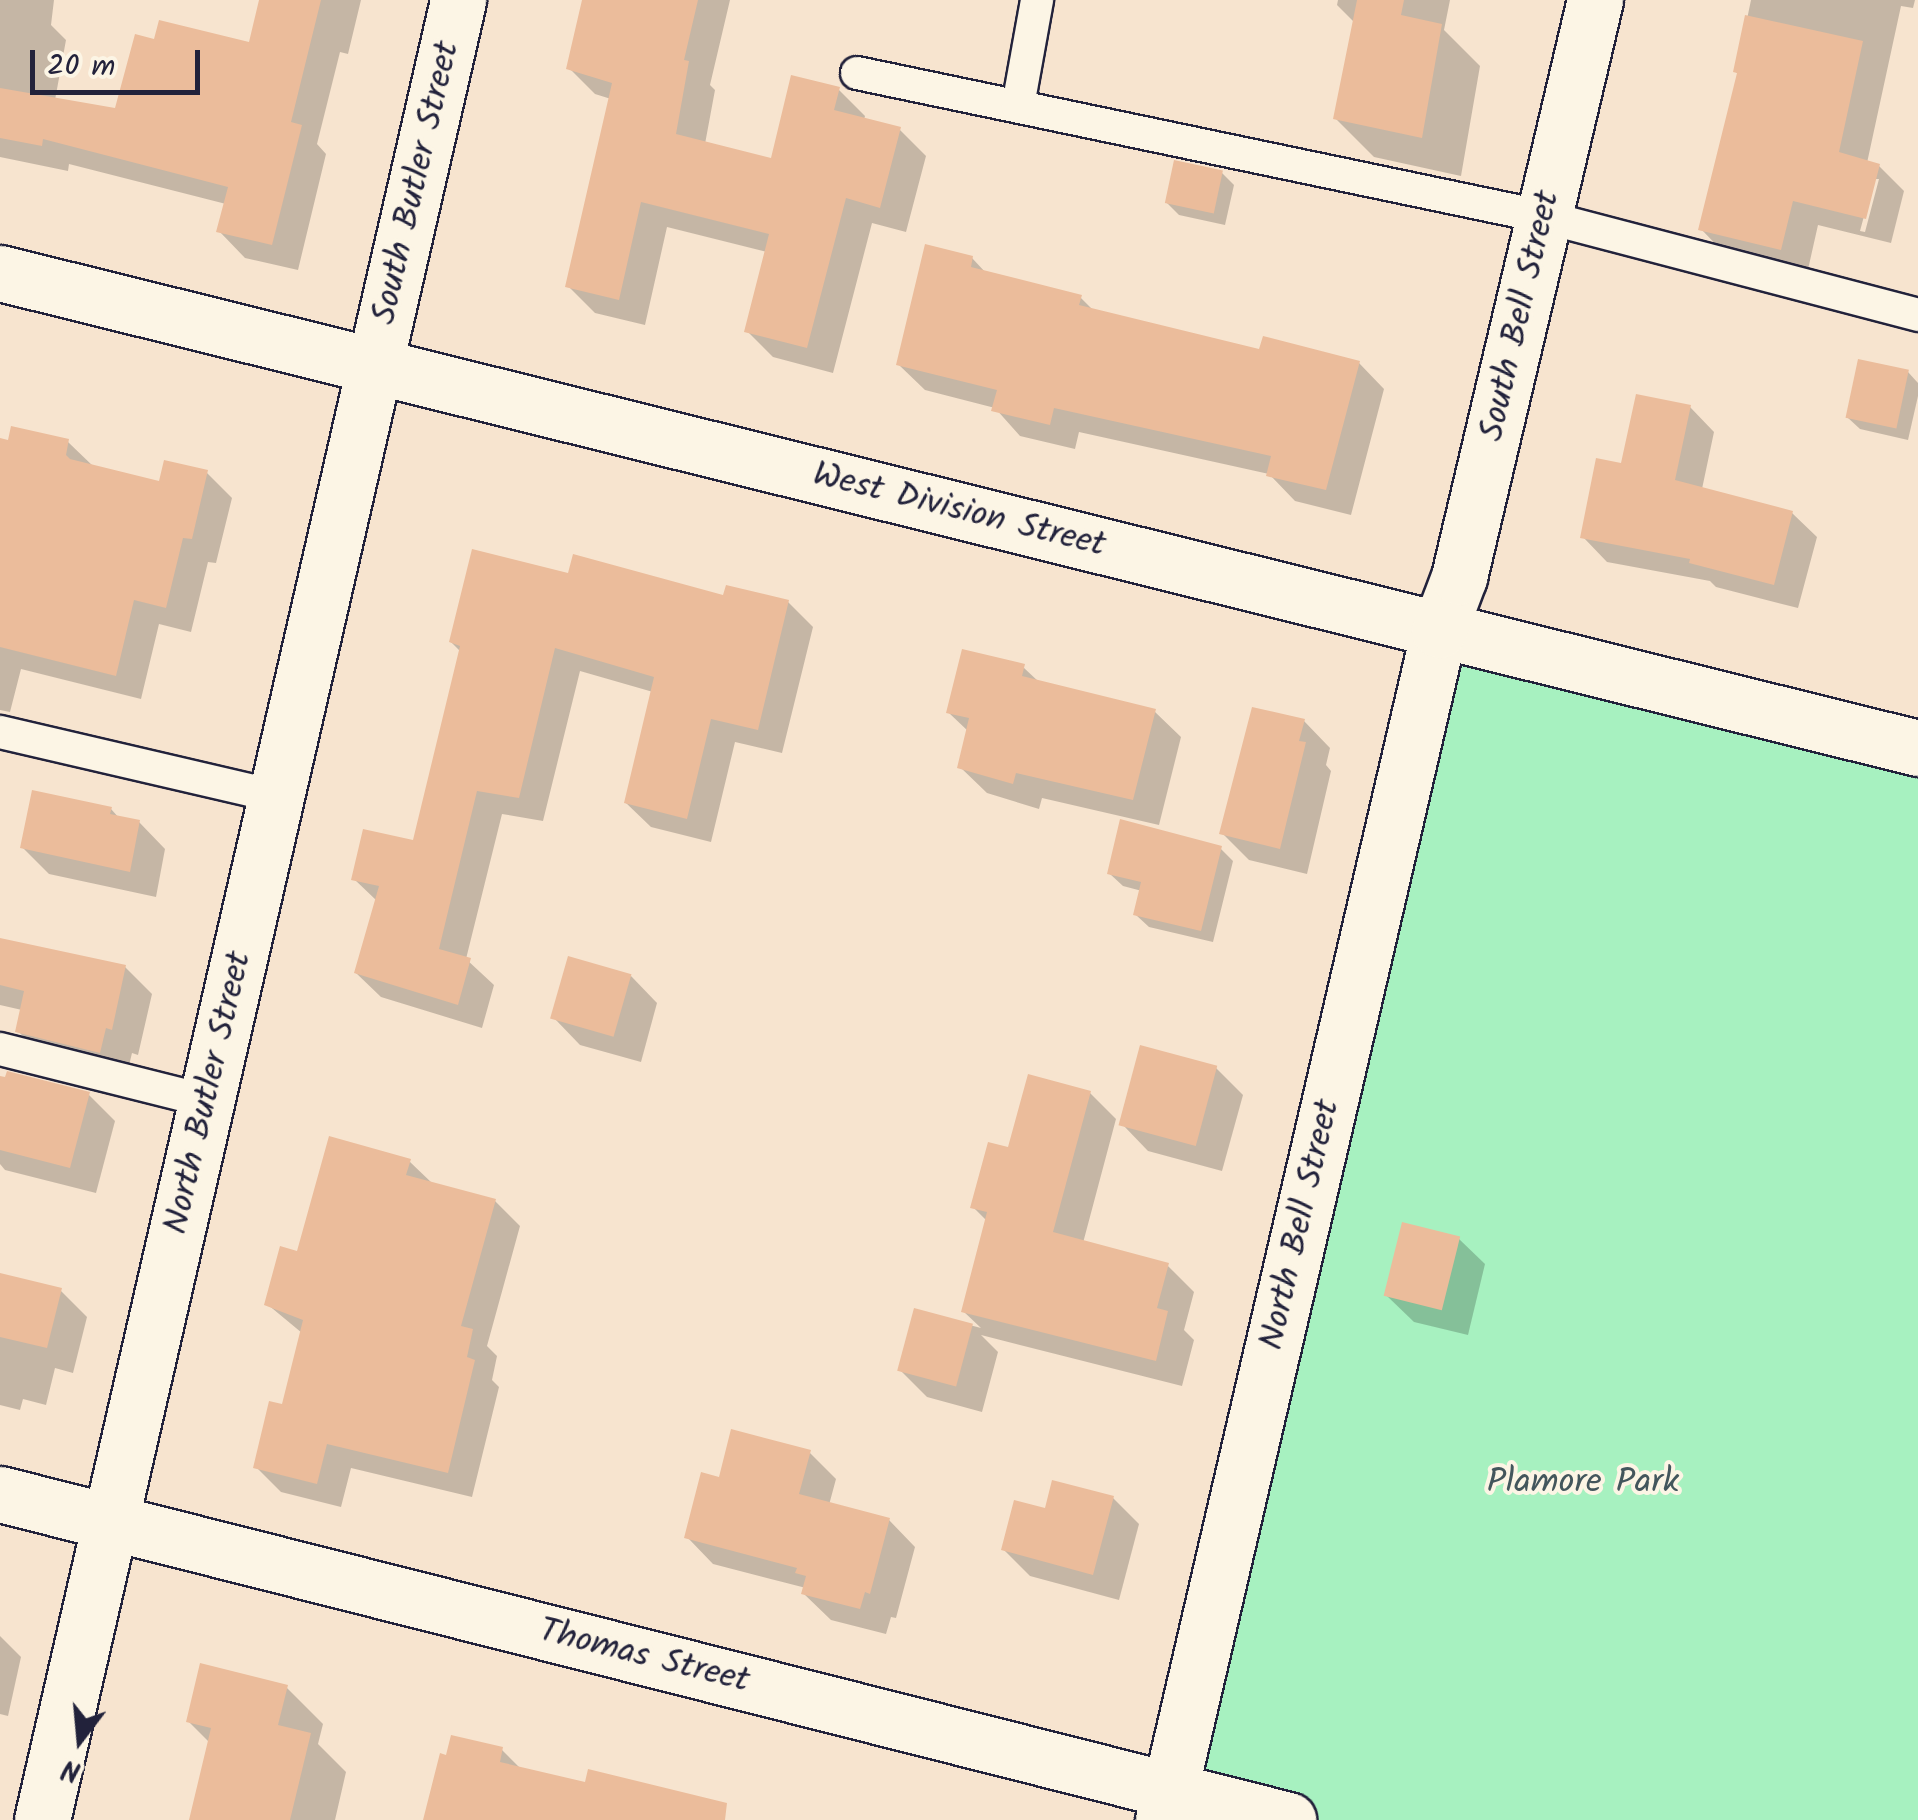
<!DOCTYPE html>
<style>
body{margin:0}
#map{position:relative;width:1918px;height:1820px;overflow:hidden;background:#f7e4cf;font-family:Kalam,sans-serif}
div>[style]{position:absolute}
[style*='--x']{left:calc(var(--x)*1px);top:calc(var(--y)*1px);width:calc(var(--w)*1px);rotate:calc(var(--a)*1deg)}
.green>*{inset:0;background:#a7f1c0}
.shadow>*{inset:0;background:#0003}
.building>*{inset:0;background:#ebbc9b;transform-origin:0 0}
.roads{filter:drop-shadow(2px 0 #22223b) drop-shadow(-2px 0 #22223b) drop-shadow(0 2px #22223b) drop-shadow(0 -2px #22223b)}
.service>*{height:32px;margin:-16px;padding:0 16px;transform-origin:16px;border-radius:16px;background:#fcf5e5}
.minor>*{height:55px;margin:-27.5px;padding:0 27.5px;transform-origin:27.5px;border-radius:27.5px;background:#fcf5e5}
span{translate:-50% -50%;white-space:nowrap;text-align:center;line-height:1.15;-webkit-text-stroke:8px #fcf5e5;paint-order:stroke}
.street-label{font-size:35px;color:#22223b}
.park-label{font-size:35px;color:#43565c}
.north{position:absolute;left:30px;top:1690px;width:100px;height:100px;-webkit-text-stroke:8px #fcf5e5;paint-order:stroke;rotate:196deg;font-size:28px;font-weight:700;line-height:40px;text-align:center;color:#22223b}
.north::after{content:'';display:block;margin:auto;width:35px;height:45px;background:#22223b;clip-path:polygon(50% 0,100% 100%,50% 72%,0 100%)}
.scale{position:absolute;left:30px;top:50px;width:170px;height:45px;box-sizing:border-box;border:5px solid #22223b;border-top:0;padding-left:12px;font-size:30px;line-height:35px;white-space:nowrap;color:#22223b;-webkit-text-stroke:8px #fcf5e5;paint-order:stroke}
</style>
<div id="map">
<div class="green">
<i style="clip-path:polygon(1439px 630px,1918px 748px,1918px 1820px,1288px 1820px,1170px 1790px)"></i>
</div>
<div class="shadow">
<i style="clip-path:polygon(0 0,54px 0,51px 25px,66px 40px,55px 100px,117px 111px,156px 42px,250px 45px,261px 0,361px 0,348px 54px,340px 52px,317px 144px,326px 154px,298px 270px,245px 258px,219px 231px,226px 204px,69px 164px,68px 171px,0 157px)"></i>
<i style="clip-path:polygon(586px 0,730px 0,710px 85px,715px 90px,705px 144px,773px 161px,838px 89px,865px 116px,864px 120px,899px 129px,926px 156px,906px 232px,872px 223px,833px 373px,773px 357px,747px 331px,767px 252px,667px 227px,645px 325px,595px 313px,568px 286px,611px 99px,595px 94px,569px 68px)"></i>
<i style="clip-path:polygon(1338px 0,1450px 0,1444px 30px,1480px 66px,1461px 176px,1374px 157px,1335px 118px,1355px 23px,1337px 5px)"></i>
<i style="clip-path:polygon(evenodd,1751px 0,1915px 0,1913px 8px,1901px 6px,1867px 163px,1879px 166px,1904px 191px,1891px 243px,1818px 225px,1807px 274px,1726px 255px,1701px 229px,1739px 75px,1736px 72px,1751px 0,1874px 179px,1879px 179px,1865px 232px,1860px 231px,1874px 179px)"></i>
<i style="clip-path:polygon(1221px 172px,1234px 185px,1225px 225px,1179px 215px,1166px 202px)"></i>
<i style="clip-path:polygon(972px 258px,987px 274px,1080px 297px,1094px 311px,1261px 352px,1359px 363px,1384px 389px,1351px 515px,1295px 501px,1269px 474px,1079px 432px,1075px 449px,1020px 436px,995px 408px,925px 390px,899px 365px)"></i>
<i style="clip-path:polygon(1908px 372px,1918px 383px,1918px 396px,1908px 440px,1860px 429px,1847px 417px)"></i>
<i style="clip-path:polygon(1690px 407px,1714px 432px,1702px 489px,1792px 513px,1817px 537px,1798px 608px,1716px 587px,1710px 581px,1607px 562px,1583px 537px,1623px 466px)"></i>
<i style="clip-path:polygon(68px 442px,94px 467px,161px 484px,207px 473px,232px 498px,216px 563px,208px 562px,191px 632px,159px 624px,141px 699px,21px 669px,10px 712px,0 710px,0 447px)"></i>
<i style="clip-path:polygon(569px 576px,725px 599px,788px 602px,813px 627px,782px 753px,735px 742px,711px 842px,651px 827px,626px 803px,653px 692px,580px 671px,543px 821px,502px 814px,466px 959px,494px 985px,482px 1028px,381px 997px,356px 973px,377px 901px,354px 879px,415px 843px,461px 652px,451px 642px)"></i>
<i style="clip-path:polygon(1023px 667px,1040px 683px,1154px 711px,1181px 737px,1159px 825px,1042px 798px,1039px 809px,987px 793px,960px 767px,969px 732px,949px 713px)"></i>
<i style="clip-path:polygon(1304px 721px,1330px 748px,1326px 765px,1331px 771px,1307px 874px,1249px 860px,1222px 833px)"></i>
<i style="clip-path:polygon(111px 809px,120px 819px,139px 822px,165px 849px,156px 897px,49px 874px,22px 847px)"></i>
<i style="clip-path:polygon(1220px 848px,1233px 861px,1213px 942px,1149px 927px,1136px 915px,1142px 891px,1123px 886px,1110px 874px)"></i>
<i style="clip-path:polygon(0 940px,125px 967px,152px 994px,138px 1055px,132px 1053px,126px 1078px,44px 1058px,18px 1031px,22px 1010px,0 1005px)"></i>
<i style="clip-path:polygon(631px 976px,657px 1003px,641px 1062px,580px 1045px,554px 1018px)"></i>
<i style="clip-path:polygon(1216px 1068px,1243px 1095px,1222px 1171px,1148px 1151px,1122px 1124px)"></i>
<i style="clip-path:polygon(0 1079px,88px 1094px,115px 1121px,96px 1193px,5px 1170px,0 1164px)"></i>
<i style="clip-path:polygon(1090px 1093px,1116px 1119px,1083px 1243px,1167px 1265px,1194px 1292px,1184px 1330px,1194px 1340px,1182px 1386px,981px 1335px,998px 1352px,982px 1412px,927px 1397px,900px 1370px,916px 1311px,981px 1328px,963px 1311px,987px 1221px,973px 1207px,1010px 1150px)"></i>
<i style="clip-path:polygon(409px 1161px,433px 1184px,495px 1201px,520px 1226px,487px 1346px,497px 1356px,492px 1380px,499px 1387px,472px 1497px,351px 1468px,341px 1507px,281px 1492px,256px 1467px,284px 1407px,302px 1333px,267px 1304px,299px 1254px)"></i>
<i style="clip-path:polygon(1458px 1238px,1485px 1264px,1468px 1335px,1414px 1322px,1387px 1296px)"></i>
<i style="clip-path:polygon(0 1276px,61px 1291px,87px 1317px,73px 1373px,55px 1368px,46px 1405px,23px 1399px,20px 1410px,0 1405px)"></i>
<i style="clip-path:polygon(809px 1452px,836px 1479px,829px 1505px,889px 1520px,915px 1547px,896px 1618px,891px 1617px,886px 1634px,831px 1620px,804px 1594px,806px 1588px,713px 1564px,687px 1537px,720px 1480px)"></i>
<i style="clip-path:polygon(1113px 1498px,1139px 1524px,1119px 1600px,1030px 1576px,1003px 1549px)"></i>
<i style="clip-path:polygon(0 1636px,21px 1657px,8px 1716px,0 1714px)"></i>
<i style="clip-path:polygon(286px 1687px,323px 1724px,318px 1744px,346px 1772px,335px 1820px,190px 1820px,210px 1743px,189px 1722px)"></i>
<i style="clip-path:polygon(502px 1750px,522px 1770px,688px 1820px,426px 1820px)"></i>
</div>
<div class="building">
<i style="clip-path:polygon(259px 0,321px 0,291px 122px,302px 125px,272px 245px,216px 232px,228px 187px,43px 139px,42px 146px,0 138px,0 88px,115px 108px,135px 34px,154px 39px,159px 20px,249px 42px)"></i>
<i style="clip-path:polygon(582px 0,698px 0,684px 60px,689px 61px,676px 134px,771px 158px,791px 75px,840px 87px,834px 110px,901px 127px,880px 208px,846px 198px,807px 348px,744px 332px,769px 234px,641px 202px,619px 300px,565px 287px,612px 83px,566px 69px)"></i>
<i style="clip-path:polygon(1357px 0,1404px 0,1401px 15px,1442px 24px,1422px 138px,1333px 119px)"></i>
<i style="clip-path:polygon(1745px 15px,1863px 41px,1839px 152px,1880px 164px,1866px 219px,1793px 201px,1781px 250px,1698px 230px,1737px 73px,1733px 72px)"></i>
<i style="left:1174px;top:160px;width:50px;height:44px;rotate:12deg"></i>
<i style="clip-path:polygon(925px 244px,973px 256px,971px 267px,1082px 295px,1079px 305px,1259px 349px,1263px 336px,1360px 361px,1326px 490px,1266px 476px,1271px 456px,1054px 408px,1050px 425px,991px 411px,997px 390px,896px 365px)"></i>
<i style="left:1858px;top:359px;width:52px;height:60px;rotate:12deg"></i>
<i style="clip-path:polygon(1636px 394px,1691px 405px,1675px 480px,1793px 511px,1774px 585px,1689px 563px,1690px 559px,1580px 538px,1596px 458px,1621px 463px)"></i>
<i style="clip-path:polygon(11px 426px,69px 439px,66px 455px,70px 459px,159px 481px,164px 460px,208px 470px,192px 539px,183px 538px,166px 608px,134px 600px,116px 676px,0 647px,0 438px,8px 440px)"></i>
<i style="clip-path:polygon(472px 549px,568px 573px,573px 554px,723px 595px,726px 585px,789px 600px,758px 730px,711px 719px,687px 819px,624px 803px,654px 677px,555px 648px,519px 798px,477px 791px,439px 949px,471px 958px,458px 1005px,354px 973px,379px 886px,351px 880px,363px 829px,413px 840px,460px 646px,449px 642px)"></i>
<i style="clip-path:polygon(962px 649px,1025px 664px,1022px 676px,1156px 709px,1133px 800px,1016px 773px,1013px 784px,957px 768px,969px 718px,946px 713px)"></i>
<i style="clip-path:polygon(1252px 707px,1305px 719px,1299px 741px,1306px 742px,1280px 849px,1219px 834px)"></i>
<i style="clip-path:polygon(32px 790px,112px 807px,110px 814px,140px 820px,130px 872px,20px 848px)"></i>
<i style="clip-path:polygon(1120px 819px,1222px 846px,1201px 931px,1133px 915px,1141px 882px,1107px 874px)"></i>
<i style="clip-path:polygon(0 938px,126px 965px,112px 1030px,106px 1028px,100px 1053px,15px 1032px,24px 991px,0 985px)"></i>
<i style="left:568px;top:956px;width:66px;height:65px;rotate:16deg"></i>
<i style="left:1140px;top:1045px;width:80px;height:83px;rotate:15deg"></i>
<i style="clip-path:polygon(7px 1071px,90px 1092px,70px 1168px,0 1150px,0 1076px,5px 1077px)"></i>
<i style="clip-path:polygon(1028px 1074px,1091px 1091px,1053px 1232px,1169px 1263px,1157px 1308px,1168px 1311px,1156px 1361px,961px 1312px,987px 1212px,970px 1208px,988px 1142px,1008px 1147px)"></i>
<i style="clip-path:polygon(329px 1136px,411px 1159px,406px 1175px,496px 1199px,461px 1326px,473px 1329px,467px 1357px,475px 1360px,448px 1473px,327px 1444px,317px 1484px,253px 1468px,269px 1401px,282px 1404px,303px 1320px,264px 1305px,280px 1246px,297px 1251px)"></i>
<i style="left:1402px;top:1222px;width:60px;height:76px;rotate:14deg"></i>
<i style="clip-path:polygon(0 1273px,62px 1288px,47px 1348px,0 1337px)"></i>
<i style="left:914px;top:1308px;width:61px;height:65px;rotate:15deg"></i>
<i style="clip-path:polygon(731px 1429px,811px 1450px,799px 1494px,890px 1518px,870px 1594px,865px 1592px,860px 1609px,801px 1594px,806px 1576px,795px 1573px,797px 1568px,684px 1538px,701px 1472px,719px 1477px)"></i>
<i style="clip-path:polygon(1052px 1480px,1114px 1496px,1093px 1575px,1001px 1550px,1014px 1500px,1045px 1508px)"></i>
<i style="clip-path:polygon(200px 1663px,288px 1685px,278px 1725px,311px 1733px,290px 1820px,189px 1820px,211px 1728px,186px 1722px)"></i>
<i style="clip-path:polygon(451px 1735px,503px 1747px,500px 1762px,585px 1782px,588px 1769px,727px 1803px,725px 1820px,423px 1820px,440px 1753px,446px 1755px)"></i>
</div>
<div class="roads">
<div class="service">
<i style="--x:857;--y:73;--w:703;--a:11.82"></i>
<i style="--x:1545;--y:217;--w:386;--a:14.7"></i>
<i style="--x:1018;--y:106;--w:108;--a:-79.8"></i>
<i style="--x:0;--y:732;--w:283;--a:13.1"></i>
<i style="--x:0;--y:1049;--w:213;--a:14.1"></i>
</div>
<div class="minor">
<i style="--x:0;--y:273;--w:1976;--a:13.91"></i>
<i style="--x:0;--y:1494;--w:1329;--a:14.2"></i>
<i style="--x:42;--y:1820;--w:1867;--a:-77.12"></i>
<i style="--x:1163;--y:1820;--w:1222;--a:-76.94"></i>
<i style="--x:1439;--y:630;--w:57;--a:-69.3"></i>
<i style="--x:1459;--y:577;--w:593;--a:-76.74"></i>
</div>
</div>
<div class="street-label">
<span style="left:417px;top:183px;rotate:-77deg">South Butler Street</span>
<span style="left:1521px;top:316px;rotate:-77deg">South Bell Street</span>
<span style="left:959px;top:511px;rotate:14deg">West Division Street</span>
<span style="left:209px;top:1093px;rotate:-77deg">North Butler Street</span>
<span style="left:1301px;top:1225px;rotate:-77deg">North Bell Street</span>
<span style="left:644px;top:1657px;rotate:14deg">Thomas Street</span>
</div>
<div class="park-label">
<span style="left:1583px;top:1483px">Plamore Park</span>
</div>
<div class="north">N</div>
<div class="scale">20 m</div>
</div>
